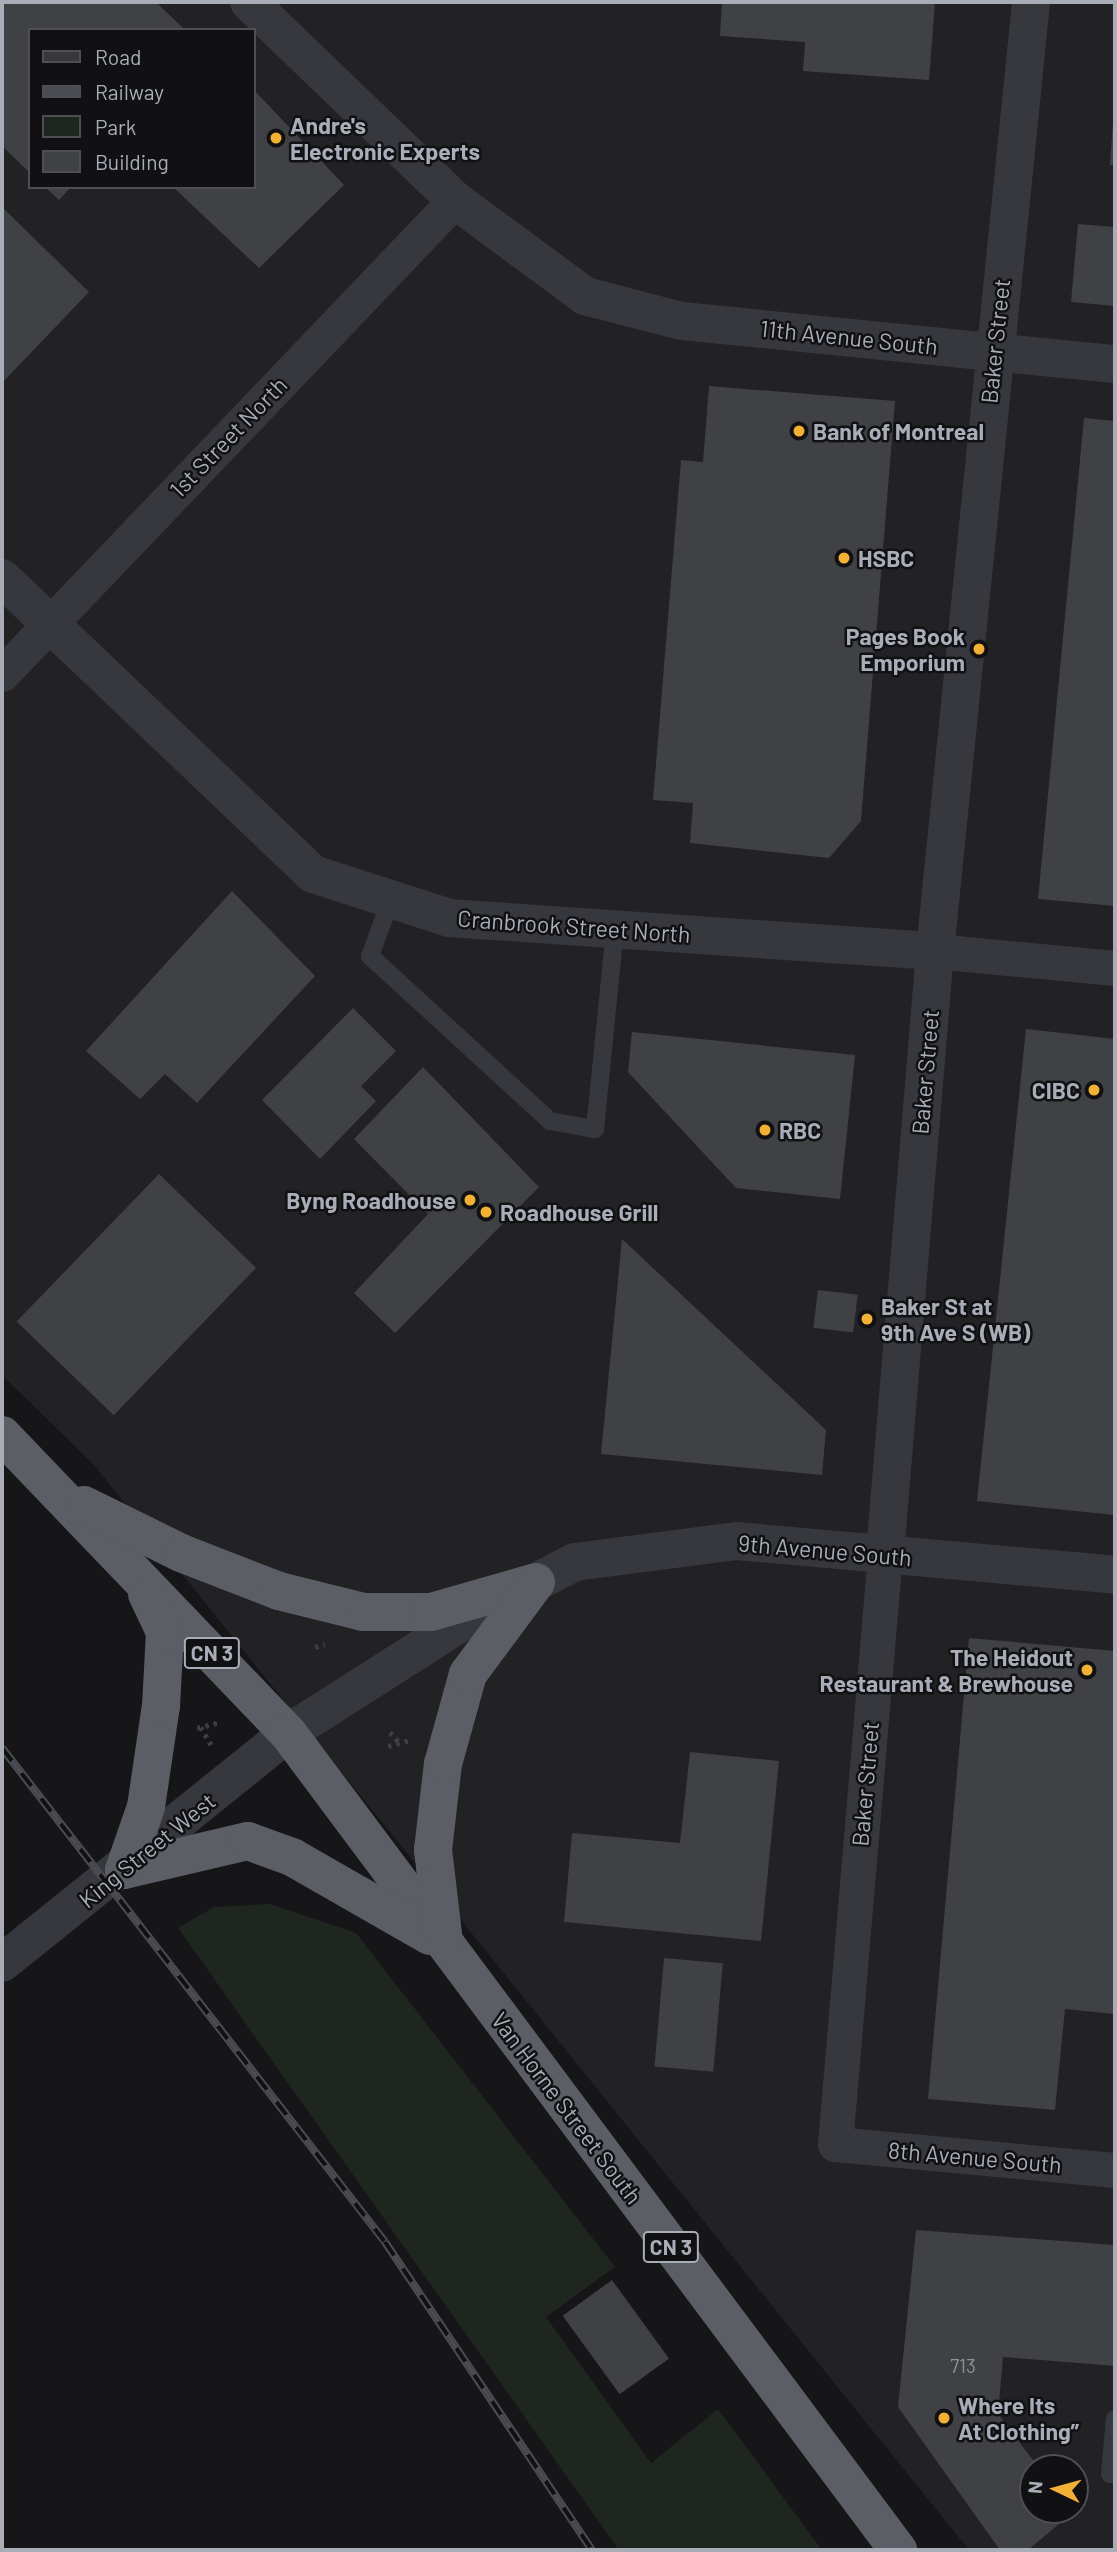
<!DOCTYPE html>
<meta charset="utf-8">
<style>
body{margin:0}
#map{position:relative;width:1117px;height:2552px;overflow:hidden;background:#161618;font-family:Barlow,sans-serif}
div>[style]{position:absolute}
[style*='--x']{left:calc(var(--x)*1px);top:calc(var(--y)*1px);width:calc(var(--w)*1px);rotate:calc(var(--a)*1deg)}
.built>*{inset:0;background:#222225}
.green>*{inset:0;background:#1e261f}
.building>*{inset:0;background:#404145;transform-origin:0 0}
.path>*{height:4.5px;margin-top:-2.25px;transform-origin:0;background:repeating-linear-gradient(90deg,#3d3f44 0 3.5px,transparent 0 8.5px)}
.service>*{height:18px;margin:-9px;padding:0 9px;transform-origin:9px;border-radius:9px;background:#37383d}
.minor>*{height:35px;margin:-17.5px;padding:0 17.5px;transform-origin:17.5px;border-radius:17.5px;background:#37383d}
.tertiary>*{height:38px;margin:-19px;padding:0 19px;transform-origin:19px;border-radius:19px;background:#37383d}
.trunk>*{height:38px;margin:-19px;padding:0 19px;transform-origin:19px;border-radius:19px;background:#5b5e65}
.rail>*{height:8px;margin-top:-4px;transform-origin:0;background:repeating-linear-gradient(90deg,#111113 0 16px,#4a4c52 0 32px);box-sizing:border-box;border-block:2px solid #4a4c52}
.dots>*{width:19px;height:19px;translate:-50% -50%;box-sizing:border-box;border:4px solid #111113;border-radius:50%}
span{translate:-50% -50%;white-space:nowrap;text-align:center;line-height:1.15;-webkit-text-stroke:5px #111113;paint-order:stroke}
.number-label{font-size:19px;color:#8e929b}
.number-label span{-webkit-text-stroke-width:0}
.shield-label span{padding:2px 5px;background:#111113;border:2px solid;border-radius:5px;-webkit-text-stroke-width:0}
.shield-label{font-size:21px;color:#a8adb8;font-weight:700}
.poi-label{font-size:23px;color:#a8adb8;font-weight:700}
.left{translate:0 -50%;text-align:left}
.right{translate:-100% -50%;text-align:right}
.street-label{font-size:23px;color:#a8adb8}
.frame{position:absolute;inset:0;border:4px solid #a8adb8;pointer-events:none}
.legend{position:absolute;left:28px;top:28px;width:228px;height:161px;box-sizing:border-box;background:#111113;border:2px solid #4d4f55;margin:0;padding:9px 12px;list-style:none;font-size:21px;color:#a8adb8}
.legend li{display:flex;align-items:center;gap:14px;height:35px}
.legend b{width:35px;border:2px solid #4d4f55}
.north{position:absolute;left:1019px;top:2454px;width:70px;height:70px;box-sizing:border-box;background:#111113;border:2px solid #4d4f55;border-radius:50%;rotate:275deg;font-size:19px;font-weight:700;line-height:28px;text-align:center;color:#a8adb8}
.north::after{content:'';display:block;margin:auto;width:24px;height:32px;background:#f2b134;clip-path:polygon(50% 0,100% 100%,50% 72%,0 100%)}
</style>
<div id="map">
<div class="built">
<i style="clip-path:polygon(evenodd,2px 2px,1115px 2px,1115px 2550px,969px 2550px,94px 1465px,2px 1375px,2px 2px,30px 30px,254px 30px,254px 187px,30px 187px,30px 30px,2px 2px,1033px 2468px,1075px 2468px,1075px 2510px,1033px 2510px,1033px 2468px)"></i>
</div>
<div class="green">
<i style="clip-path:polygon(270px 1904px,356px 1933px,615px 2267px,546px 2317px,651px 2463px,718px 2409px,822px 2550px,619px 2550px,178px 1928px,214px 1907px)"></i>
</div>
<div class="building">
<i style="clip-path:polygon(2px 2px,156px 2px,185px 30px,30px 30px,30px 173px,2px 146px)"></i>
<i style="clip-path:polygon(722px 2px,935px 2px,929px 80px,803px 71px,805px 42px,720px 36px)"></i>
<i style="clip-path:polygon(254px 90px,344px 185px,259px 268px,173px 187px,254px 187px)"></i>
<i style="clip-path:polygon(1113px 122px,1115px 122px,1115px 165px,1110px 165px)"></i>
<i style="clip-path:polygon(45px 187px,71px 187px,59px 200px)"></i>
<i style="clip-path:polygon(2px 207px,89px 292px,2px 383px)"></i>
<i style="clip-path:polygon(1078px 224px,1115px 227px,1115px 306px,1071px 302px)"></i>
<i style="clip-path:polygon(709px 386px,895px 401px,861px 821px,829px 858px,690px 843px,693px 803px,653px 800px,681px 460px,703px 462px)"></i>
<i style="clip-path:polygon(1084px 418px,1115px 421px,1115px 906px,1038px 899px)"></i>
<i style="clip-path:polygon(232px 891px,315px 976px,197px 1103px,165px 1074px,140px 1099px,86px 1051px)"></i>
<i style="clip-path:polygon(353px 1008px,396px 1051px,361px 1086px,376px 1101px,320px 1159px,262px 1100px)"></i>
<i style="clip-path:polygon(1026px 1029px,1115px 1039px,1115px 1515px,977px 1501px)"></i>
<i style="clip-path:polygon(632px 1032px,855px 1055px,840px 1199px,736px 1188px,628px 1072px)"></i>
<i style="clip-path:polygon(423px 1067px,539px 1187px,395px 1333px,354px 1293px,428px 1214px,354px 1139px)"></i>
<i style="left:159px;top:1174px;width:135px;height:205px;rotate:44deg"></i>
<i style="clip-path:polygon(622px 1239px,826px 1430px,822px 1475px,601px 1454px)"></i>
<i style="left:818px;top:1290px;width:40px;height:38px;rotate:7deg"></i>
<i style="clip-path:polygon(969px 1638px,1115px 1651px,1115px 2014px,1065px 2009px,1055px 2110px,928px 2099px)"></i>
<i style="clip-path:polygon(690px 1752px,779px 1761px,761px 1941px,564px 1922px,572px 1833px,680px 1843px)"></i>
<i style="left:664px;top:1958px;width:59px;height:109px;rotate:5deg"></i>
<i style="clip-path:polygon(916px 2230px,1115px 2245px,1115px 2366px,1003px 2357px,998px 2414px,1039px 2468px,1033px 2468px,1033px 2510px,1072px 2513px,1028px 2550px,1000px 2550px,898px 2407px)"></i>
<i style="left:612px;top:2280px;width:97px;height:61px;rotate:54deg"></i>
</div>
<div class="path">
<i style="--x:315;--y:1647;--w:10;--a:-17"></i>
<i style="--x:201;--y:1727;--w:22;--a:60"></i>
<i style="--x:197;--y:1728;--w:21;--a:-14"></i>
<i style="--x:390;--y:1732;--w:15;--a:48"></i>
<i style="--x:388;--y:1746;--w:23;--a:-15"></i>
</div>
<div class="service">
<i style="--x:391;--y:899;--w:61;--a:110.2"></i>
<i style="--x:370;--y:956;--w:244;--a:42.5"></i>
<i style="--x:550;--y:1121;--w:46;--a:10.1"></i>
<i style="--x:595;--y:1129;--w:201;--a:-84.3"></i>
<i style="--x:1115;--y:2419;--w:55;--a:95.2"></i>
<i style="--x:1110;--y:2474;--w:5;--a:0"></i>
</div>
<div class="minor">
<i style="--x:2;--y:674;--w:656;--a:-46.3"></i>
<i style="--x:935;--y:951;--w:181;--a:5.4"></i>
<i style="--x:885;--y:1554;--w:592;--a:94.84"></i>
<i style="--x:835;--y:2144;--w:281;--a:5.3"></i>
</div>
<div class="tertiary">
<i style="--x:249;--y:2;--w:286;--a:43.9"></i>
<i style="--x:455;--y:200;--w:162;--a:36.4"></i>
<i style="--x:585;--y:296;--w:100;--a:14.5"></i>
<i style="--x:682;--y:321;--w:435;--a:5.7"></i>
<i style="--x:2;--y:578;--w:429;--a:43.6"></i>
<i style="--x:313;--y:874;--w:143;--a:17.9"></i>
<i style="--x:449;--y:918;--w:487;--a:3.9"></i>
<i style="--x:885;--y:1554;--w:605;--a:-85.26"></i>
<i style="--x:935;--y:951;--w:954;--a:-84.22"></i>
<i style="--x:2;--y:1963;--w:367;--a:-38.8"></i>
<i style="--x:288;--y:1733;--w:219;--a:-32.5"></i>
<i style="--x:473;--y:1615;--w:115;--a:-27.5"></i>
<i style="--x:575;--y:1562;--w:163;--a:-7.4"></i>
<i style="--x:737;--y:1541;--w:380;--a:5.1"></i>
</div>
<div class="trunk">
<i style="--x:2;--y:1435;--w:413;--a:46.2"></i>
<i style="--x:288;--y:1733;--w:1020;--a:53.25"></i>
<i style="--x:84;--y:1505;--w:108;--a:26.3"></i>
<i style="--x:181;--y:1553;--w:105;--a:21.2"></i>
<i style="--x:279;--y:1591;--w:87;--a:14"></i>
<i style="--x:363;--y:1612;--w:68;--a:0"></i>
<i style="--x:431;--y:1612;--w:109;--a:-15.9"></i>
<i style="--x:124;--y:1870;--w:127;--a:-13.2"></i>
<i style="--x:248;--y:1841;--w:47;--a:20"></i>
<i style="--x:292;--y:1857;--w:159;--a:29.8"></i>
<i style="--x:124;--y:1870;--w:67;--a:-70.8"></i>
<i style="--x:146;--y:1807;--w:102;--a:-81.6"></i>
<i style="--x:161;--y:1706;--w:74;--a:-86.9"></i>
<i style="--x:165;--y:1632;--w:42;--a:-115.3"></i>
<i style="--x:444;--y:1942;--w:93;--a:-96.8"></i>
<i style="--x:433;--y:1850;--w:87;--a:-83.4"></i>
<i style="--x:443;--y:1764;--w:93;--a:-74.5"></i>
<i style="--x:468;--y:1674;--w:114;--a:-53.5"></i>
</div>
<div class="rail">
<i style="--x:2;--y:1748;--w:625;--a:52.21"></i>
<i style="--x:385;--y:2242;--w:371;--a:56.1"></i>
</div>
<div class="dots">
<i style="left:276px;top:138px;background:#f2b134"></i>
<i style="left:799px;top:431px;background:#f2b134"></i>
<i style="left:844px;top:558px;background:#f2b134"></i>
<i style="left:979px;top:649px;background:#f2b134"></i>
<i style="left:1094px;top:1090px;background:#f2b134"></i>
<i style="left:765px;top:1130px;background:#f2b134"></i>
<i style="left:470px;top:1200px;background:#f2b134"></i>
<i style="left:486px;top:1212px;background:#f2b134"></i>
<i style="left:867px;top:1319px;background:#f2b134"></i>
<i style="left:1087px;top:1670px;background:#f2b134"></i>
<i style="left:944px;top:2418px;background:#f2b134"></i>
</div>
<div class="number-label">
<span style="left:963px;top:2366px">713</span>
</div>
<div class="shield-label">
<span style="left:212px;top:1653px">CN 3</span>
<span style="left:671px;top:2247px">CN 3</span>
</div>
<div class="poi-label">
<span class="left" style="left:290px;top:138px">Andre's<br>Electronic Experts</span>
<span class="left" style="left:813px;top:431px">Bank of Montreal</span>
<span class="left" style="left:858px;top:558px">HSBC</span>
<span class="right" style="left:965px;top:649px">Pages Book<br>Emporium</span>
<span class="right" style="left:1080px;top:1090px">CIBC</span>
<span class="left" style="left:779px;top:1130px">RBC</span>
<span class="right" style="left:456px;top:1200px">Byng Roadhouse</span>
<span class="left" style="left:500px;top:1212px">Roadhouse Grill</span>
<span class="left" style="left:881px;top:1319px">Baker St at<br>9th Ave S (WB)</span>
<span class="right" style="left:1073px;top:1670px">The Heidout<br>Restaurant &amp; Brewhouse</span>
<span class="left" style="left:958px;top:2418px">Where Its<br>At Clothing”</span>
</div>
<div class="street-label">
<span style="left:849px;top:337px;rotate:6deg">11th Avenue South</span>
<span style="left:995px;top:341px;rotate:-84deg">Baker Street</span>
<span style="left:228px;top:437px;rotate:-46deg">1st Street North</span>
<span style="left:574px;top:926px;rotate:4deg">Cranbrook Street North</span>
<span style="left:925px;top:1072px;rotate:-85deg">Baker Street</span>
<span style="left:825px;top:1550px;rotate:5deg">9th Avenue South</span>
<span style="left:865px;top:1784px;rotate:-85deg">Baker Street</span>
<span style="left:147px;top:1850px;rotate:-39deg">King Street West</span>
<span style="left:567px;top:2108px;rotate:53deg">Van Horne Street South</span>
<span style="left:975px;top:2157px;rotate:5deg">8th Avenue South</span>
</div>
<div class="frame"></div>
<ul class="legend">
<li><b style="height:9px;background:#37383d"></b>Road</li>
<li><b style="height:9px;background:#4a4c52"></b>Railway</li>
<li><b style="height:19px;background:#1e261f"></b>Park</li>
<li><b style="height:19px;background:#404145"></b>Building</li>
</ul>
<div class="north">N</div>
</div>
